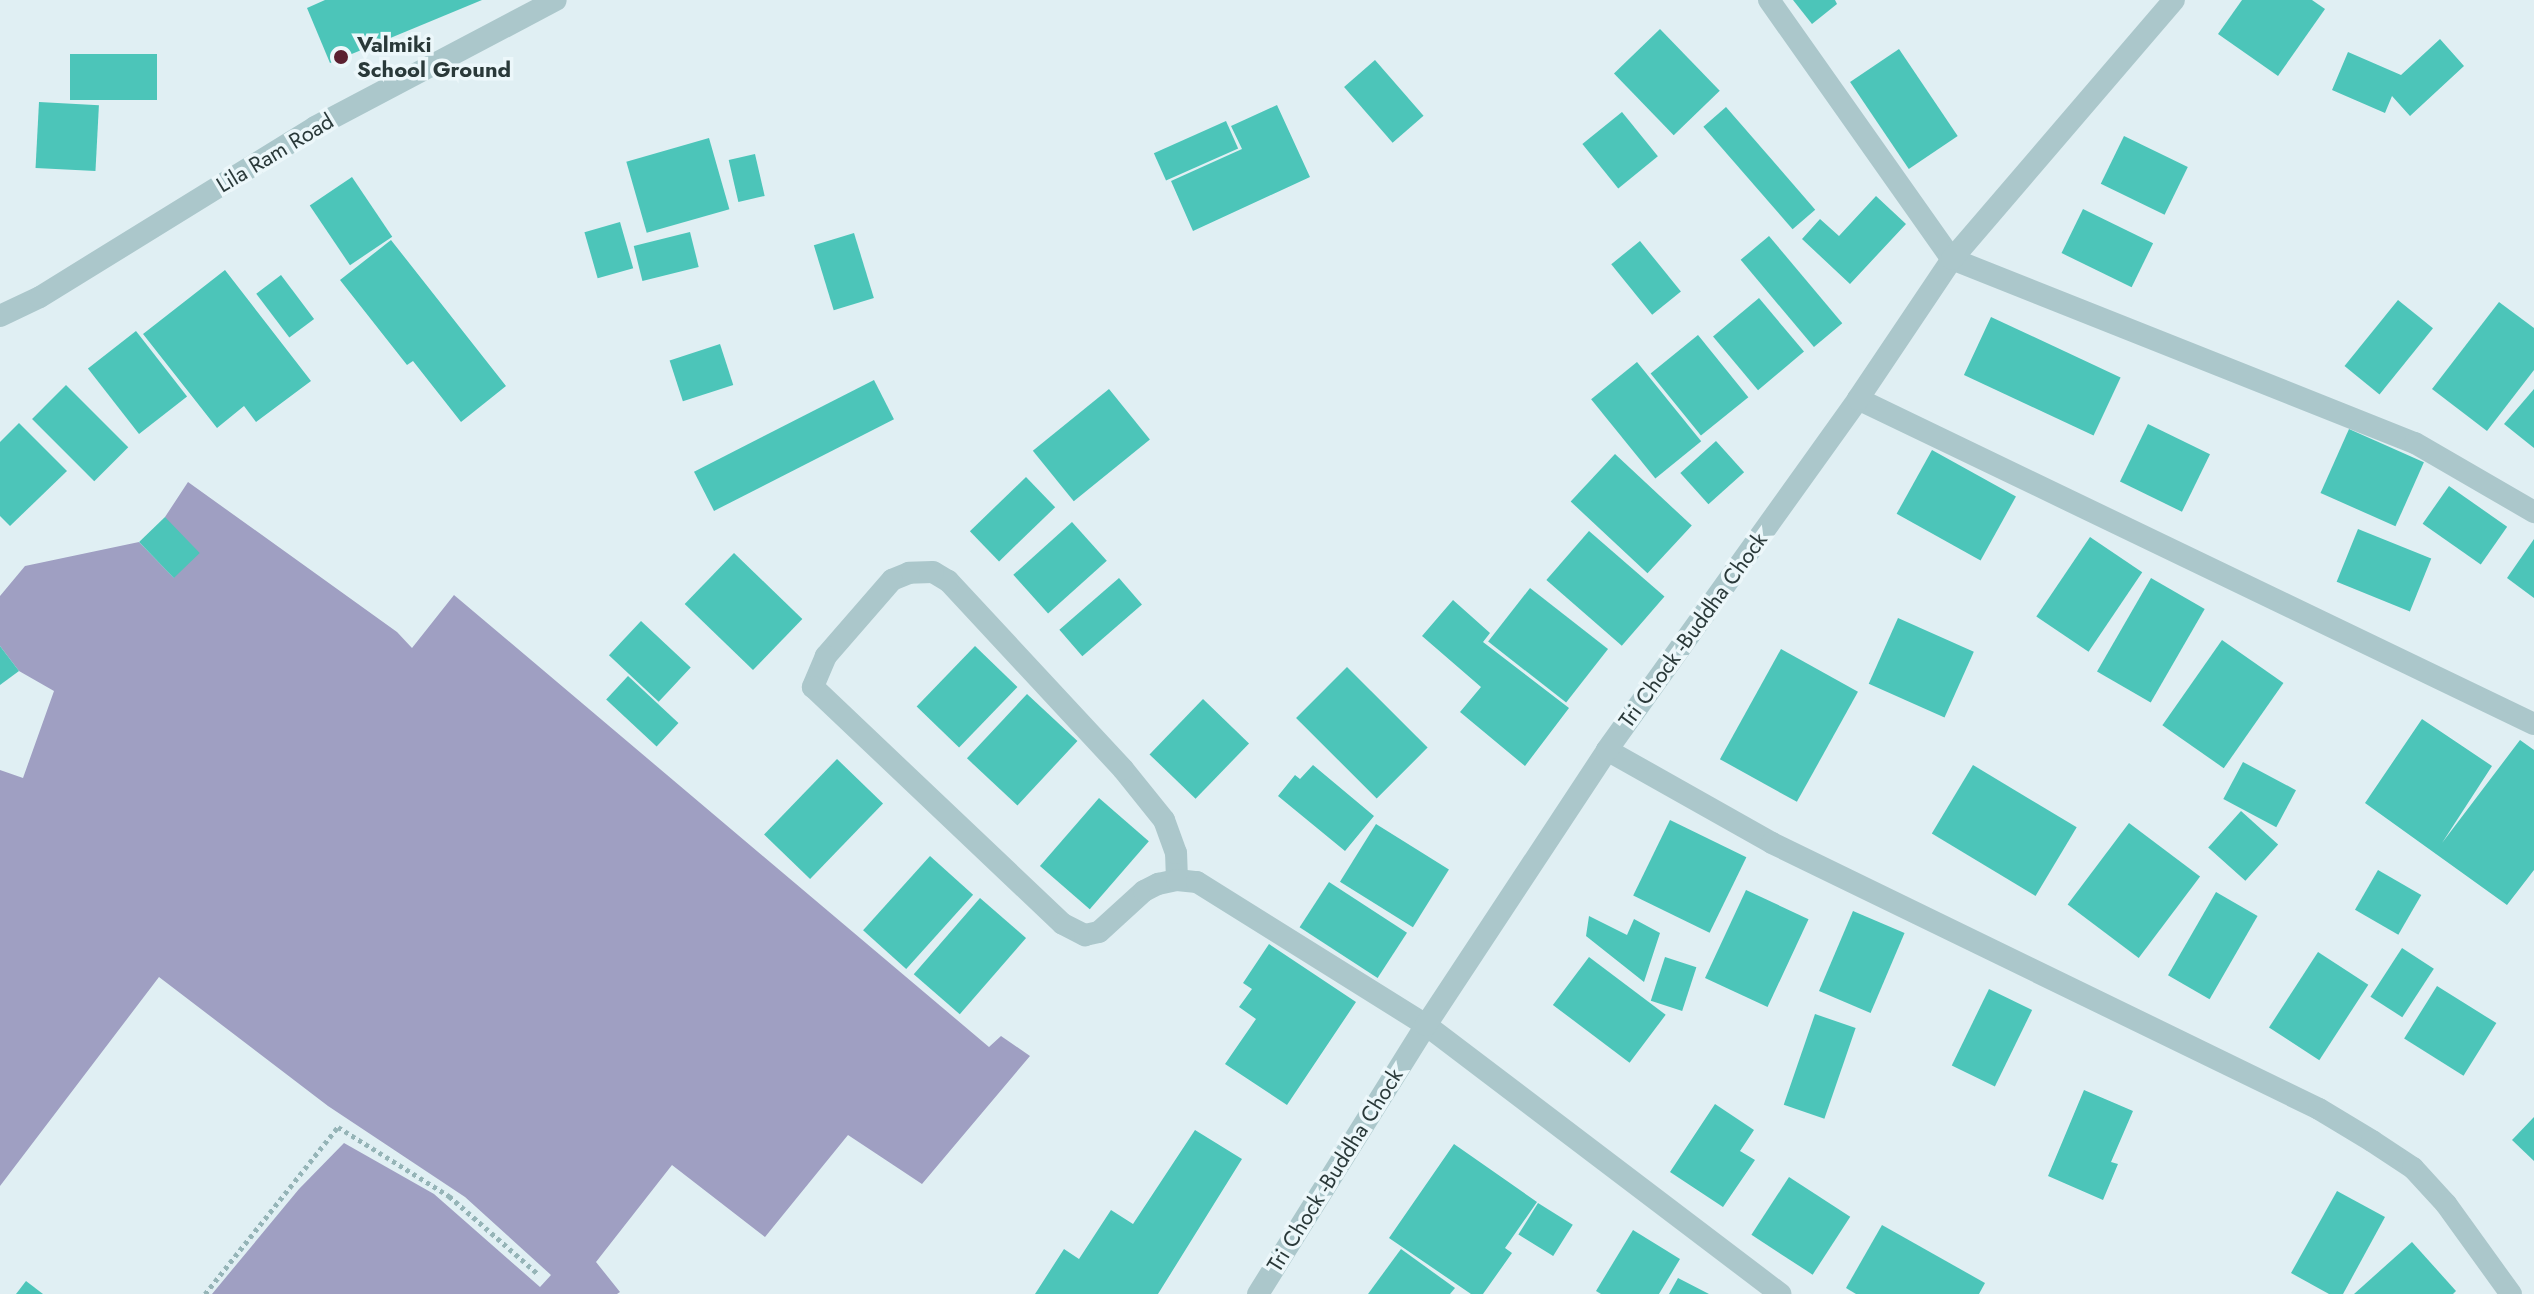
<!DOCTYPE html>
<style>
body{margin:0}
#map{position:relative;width:2534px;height:1294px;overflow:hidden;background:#e0eff3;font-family:Jost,sans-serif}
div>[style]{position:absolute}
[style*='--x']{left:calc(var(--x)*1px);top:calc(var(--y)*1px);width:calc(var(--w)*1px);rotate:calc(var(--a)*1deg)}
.green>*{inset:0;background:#9f9fc2}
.building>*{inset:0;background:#4cc5b9;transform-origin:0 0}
.path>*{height:5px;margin-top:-2.5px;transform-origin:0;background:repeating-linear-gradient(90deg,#95b4b7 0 4px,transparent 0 8px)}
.minor>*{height:22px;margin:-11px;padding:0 11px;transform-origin:11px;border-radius:11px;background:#abc7cb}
.tertiary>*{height:22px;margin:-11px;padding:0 11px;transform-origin:11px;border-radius:11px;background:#abc7cb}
.dots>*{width:22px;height:22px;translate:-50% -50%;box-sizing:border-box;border:4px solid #ecf7fa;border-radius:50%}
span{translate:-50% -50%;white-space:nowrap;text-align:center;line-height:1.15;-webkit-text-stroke:7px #ecf7fa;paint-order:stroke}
.poi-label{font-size:22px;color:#2a3939;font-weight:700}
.left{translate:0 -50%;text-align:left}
.street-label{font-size:22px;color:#2a3939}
</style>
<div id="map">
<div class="green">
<i style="clip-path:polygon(188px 482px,397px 632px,412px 648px,454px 595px,989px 1047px,1001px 1036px,1030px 1056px,922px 1184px,848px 1135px,765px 1237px,672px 1165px,596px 1262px,620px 1292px,617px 1294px,212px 1294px,299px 1189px,344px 1143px,434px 1194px,540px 1287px,551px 1275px,465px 1197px,328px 1106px,159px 977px,0 1186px,0 770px,23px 778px,54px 691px,19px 671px,0 646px,0 596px,25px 566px,139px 542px,174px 578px,165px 517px)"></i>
</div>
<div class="building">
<i style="clip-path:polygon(325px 0,482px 0,330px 63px,307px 8px)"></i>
<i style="clip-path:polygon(1793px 0,1835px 0,1837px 4px,1812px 24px)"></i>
<i style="clip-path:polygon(2242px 0,2312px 0,2325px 9px,2278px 76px,2218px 34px)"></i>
<i style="left:1660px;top:29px;width:86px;height:64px;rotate:46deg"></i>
<i style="clip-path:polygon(2440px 39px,2464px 66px,2410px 116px,2392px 96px,2385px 113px,2332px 90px,2348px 52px,2401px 75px)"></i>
<i style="left:1899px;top:49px;width:105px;height:59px;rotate:56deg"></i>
<i style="left:70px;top:54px;width:87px;height:46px"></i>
<i style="left:1375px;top:60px;width:74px;height:41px;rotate:49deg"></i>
<i style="left:39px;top:102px;width:60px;height:66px;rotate:3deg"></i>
<i style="clip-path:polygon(1277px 105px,1310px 177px,1193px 231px,1171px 181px,1242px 149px,1231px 126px)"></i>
<i style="left:1726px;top:107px;width:136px;height:30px;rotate:49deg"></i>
<i style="left:1622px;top:112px;width:57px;height:51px;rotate:51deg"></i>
<i style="left:1226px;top:121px;width:30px;height:79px;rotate:66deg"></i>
<i style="left:2124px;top:136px;width:71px;height:53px;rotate:26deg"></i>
<i style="left:709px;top:138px;width:74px;height:86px;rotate:74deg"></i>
<i style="left:755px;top:154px;width:43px;height:27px;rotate:77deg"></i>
<i style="left:352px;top:177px;width:72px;height:51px;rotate:56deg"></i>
<i style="clip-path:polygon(1876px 196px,1906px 224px,1850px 284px,1802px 239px,1820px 219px,1839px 236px)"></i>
<i style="left:2083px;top:209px;width:78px;height:49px;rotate:26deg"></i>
<i style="left:620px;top:222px;width:48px;height:37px;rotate:74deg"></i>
<i style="left:690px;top:232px;width:36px;height:58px;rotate:76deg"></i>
<i style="left:854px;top:233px;width:68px;height:42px;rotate:73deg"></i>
<i style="left:1769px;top:236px;width:114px;height:37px;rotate:50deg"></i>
<i style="clip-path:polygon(391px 240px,506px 386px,461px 422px,413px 361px,407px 365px,340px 280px)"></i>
<i style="left:1640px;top:241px;width:65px;height:37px;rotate:51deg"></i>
<i style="clip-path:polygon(225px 270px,311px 381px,256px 422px,244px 406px,217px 428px,143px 334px)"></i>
<i style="left:281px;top:275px;width:55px;height:31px;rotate:53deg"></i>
<i style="left:1759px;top:298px;width:70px;height:60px;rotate:50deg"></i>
<i style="left:2398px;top:300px;width:45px;height:85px;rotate:39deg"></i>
<i style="clip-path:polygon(2499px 302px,2534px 328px,2534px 370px,2487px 431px,2432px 389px)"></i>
<i style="left:1991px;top:317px;width:143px;height:64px;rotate:25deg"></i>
<i style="left:136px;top:331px;width:83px;height:61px;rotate:52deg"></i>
<i style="left:1698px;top:335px;width:80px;height:61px;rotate:51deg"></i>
<i style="left:720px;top:344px;width:43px;height:53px;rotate:72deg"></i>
<i style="left:1637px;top:362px;width:102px;height:59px;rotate:51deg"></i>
<i style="left:874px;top:380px;width:44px;height:202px;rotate:63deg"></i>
<i style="left:66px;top:385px;width:88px;height:48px;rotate:45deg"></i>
<i style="left:1109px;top:389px;width:65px;height:98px;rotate:51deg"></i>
<i style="clip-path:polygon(2534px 389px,2534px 448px,2504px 424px)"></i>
<i style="clip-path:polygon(19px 423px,67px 471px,10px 526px,0 516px,0 442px)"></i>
<i style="left:2148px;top:424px;width:69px;height:64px;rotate:26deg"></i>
<i style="left:2349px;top:429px;width:82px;height:70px;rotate:24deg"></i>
<i style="left:1716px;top:441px;width:42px;height:48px;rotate:48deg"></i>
<i style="left:1932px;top:450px;width:96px;height:73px;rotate:29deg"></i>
<i style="left:1615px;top:454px;width:105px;height:65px;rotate:43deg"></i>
<i style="left:1026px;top:477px;width:42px;height:78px;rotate:46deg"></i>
<i style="left:2449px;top:486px;width:71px;height:46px;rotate:35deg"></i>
<i style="left:165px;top:517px;width:50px;height:36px;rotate:46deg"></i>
<i style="left:1072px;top:522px;width:52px;height:79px;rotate:48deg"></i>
<i style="left:2358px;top:529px;width:79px;height:57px;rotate:22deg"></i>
<i style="left:1589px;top:531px;width:100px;height:65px;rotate:41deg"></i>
<i style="left:2090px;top:537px;width:63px;height:96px;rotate:34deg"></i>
<i style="clip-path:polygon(2534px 539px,2534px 598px,2507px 578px)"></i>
<i style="left:734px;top:553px;width:95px;height:71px;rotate:44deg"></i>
<i style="left:1119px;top:578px;width:35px;height:79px;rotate:49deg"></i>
<i style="left:2151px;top:578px;width:62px;height:108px;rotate:30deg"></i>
<i style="left:1530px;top:588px;width:99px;height:68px;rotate:38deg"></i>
<i style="clip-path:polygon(1453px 600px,1490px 633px,1483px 642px,1569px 708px,1525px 766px,1460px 712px,1481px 687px,1422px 636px)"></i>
<i style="left:1898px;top:618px;width:83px;height:72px;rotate:24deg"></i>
<i style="left:641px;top:621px;width:68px;height:47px;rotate:43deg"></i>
<i style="left:2222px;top:640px;width:75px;height:104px;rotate:35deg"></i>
<i style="clip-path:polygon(0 646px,19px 671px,0 685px)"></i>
<i style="left:975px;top:646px;width:59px;height:84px;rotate:44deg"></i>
<i style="left:1781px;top:649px;width:88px;height:126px;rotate:29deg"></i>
<i style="left:1347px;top:667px;width:114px;height:72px;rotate:45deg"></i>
<i style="left:628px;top:676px;width:69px;height:32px;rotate:43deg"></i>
<i style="left:1027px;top:694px;width:69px;height:88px;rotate:43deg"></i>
<i style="left:1203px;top:699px;width:64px;height:77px;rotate:44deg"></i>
<i style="clip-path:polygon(2422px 719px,2492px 766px,2442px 843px,2520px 740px,2534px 750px,2534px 870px,2507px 905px,2365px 803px)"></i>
<i style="left:837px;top:759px;width:64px;height:105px;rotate:44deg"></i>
<i style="left:2243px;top:762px;width:60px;height:42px;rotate:28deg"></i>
<i style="clip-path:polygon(1313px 765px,1374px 816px,1345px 851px,1278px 796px,1295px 775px,1300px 779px)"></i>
<i style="left:1973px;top:765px;width:121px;height:80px;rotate:31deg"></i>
<i style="left:1099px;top:798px;width:66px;height:90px;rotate:41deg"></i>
<i style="left:2241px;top:811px;width:50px;height:49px;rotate:42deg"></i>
<i style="left:1670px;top:820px;width:85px;height:84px;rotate:26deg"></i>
<i style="left:2129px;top:823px;width:89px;height:102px;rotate:37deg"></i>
<i style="left:1376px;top:824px;width:86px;height:68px;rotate:32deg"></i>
<i style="left:930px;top:856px;width:58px;height:100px;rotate:42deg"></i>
<i style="left:2378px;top:870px;width:50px;height:46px;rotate:30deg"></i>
<i style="left:1329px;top:882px;width:93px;height:54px;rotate:33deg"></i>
<i style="left:1746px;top:890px;width:69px;height:97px;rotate:25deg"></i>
<i style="left:2216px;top:892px;width:48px;height:96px;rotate:30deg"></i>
<i style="left:980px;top:898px;width:61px;height:101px;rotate:41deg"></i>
<i style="left:1853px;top:911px;width:56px;height:87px;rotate:23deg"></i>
<i style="clip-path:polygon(1589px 916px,1627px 935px,1634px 919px,1660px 933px,1644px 982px,1586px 936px)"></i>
<i style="clip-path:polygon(1269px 944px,1356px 1002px,1287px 1105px,1225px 1064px,1256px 1019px,1239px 1007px,1252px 989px,1243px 983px)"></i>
<i style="left:2402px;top:948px;width:38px;height:58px;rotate:33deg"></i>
<i style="left:2318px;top:952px;width:60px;height:90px;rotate:33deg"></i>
<i style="left:1589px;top:957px;width:96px;height:60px;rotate:37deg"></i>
<i style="left:1665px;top:957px;width:33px;height:46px;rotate:18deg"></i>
<i style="left:2437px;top:986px;width:70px;height:62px;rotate:32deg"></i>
<i style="left:1989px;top:989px;width:48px;height:85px;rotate:26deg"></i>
<i style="left:1815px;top:1014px;width:43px;height:96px;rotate:19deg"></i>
<i style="clip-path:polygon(2084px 1090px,2133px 1111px,2111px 1162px,2118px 1164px,2103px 1200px,2048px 1176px)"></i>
<i style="clip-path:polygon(1715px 1104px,1754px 1130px,1740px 1151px,1755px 1160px,1723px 1207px,1670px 1172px)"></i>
<i style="clip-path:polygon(2534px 1117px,2534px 1161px,2512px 1140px)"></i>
<i style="clip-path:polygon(1195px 1130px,1242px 1159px,1158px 1294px,1035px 1294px,1064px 1249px,1079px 1259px,1111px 1210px,1133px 1224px)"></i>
<i style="clip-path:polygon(1454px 1144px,1537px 1202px,1505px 1248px,1512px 1253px,1483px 1294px,1471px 1294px,1389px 1238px)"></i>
<i style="left:1789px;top:1177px;width:73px;height:69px;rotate:33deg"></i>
<i style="clip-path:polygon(2337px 1191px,2385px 1217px,2343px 1294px,2329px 1294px,2291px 1273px)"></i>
<i style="left:1538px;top:1203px;width:41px;height:37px;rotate:32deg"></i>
<i style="clip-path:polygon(1882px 1225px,1985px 1283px,1979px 1294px,1856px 1294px,1846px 1288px)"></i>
<i style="clip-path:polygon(1633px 1230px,1680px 1259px,1659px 1294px,1601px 1294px,1596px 1291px)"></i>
<i style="clip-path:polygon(2412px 1242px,2456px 1291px,2453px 1294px,2354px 1294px)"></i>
<i style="clip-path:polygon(1401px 1249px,1455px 1288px,1450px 1294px,1368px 1294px)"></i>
<i style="clip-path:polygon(1678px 1278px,1709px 1294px,1669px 1294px)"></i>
<i style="clip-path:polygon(26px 1281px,43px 1294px,16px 1294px)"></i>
</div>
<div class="path">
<i style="--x:205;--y:1294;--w:213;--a:-51.5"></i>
<i style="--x:338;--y:1127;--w:131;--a:31.9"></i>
<i style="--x:449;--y:1196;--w:117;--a:41.2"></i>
</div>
<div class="minor">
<i style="--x:1769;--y:0;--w:317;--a:54.8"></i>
<i style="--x:1952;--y:259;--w:498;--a:21.7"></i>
<i style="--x:2415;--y:443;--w:138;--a:30.1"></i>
<i style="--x:0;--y:316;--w:44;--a:-25.4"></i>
<i style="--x:40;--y:297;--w:323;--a:-31.7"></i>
<i style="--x:315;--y:127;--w:272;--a:-27.8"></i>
<i style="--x:1858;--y:399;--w:750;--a:25.68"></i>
<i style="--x:1607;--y:750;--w:189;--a:29.4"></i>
<i style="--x:1772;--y:843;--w:608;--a:25.93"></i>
<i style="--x:2319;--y:1109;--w:62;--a:31.1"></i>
<i style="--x:2372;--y:1141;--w:49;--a:33.4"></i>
<i style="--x:2413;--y:1168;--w:49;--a:47.5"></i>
<i style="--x:2446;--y:1204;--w:111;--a:54.2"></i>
<i style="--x:1177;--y:880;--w:27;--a:-92"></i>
<i style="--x:1176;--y:853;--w:35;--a:-110"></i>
<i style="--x:1164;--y:820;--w:65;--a:-128.8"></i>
<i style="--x:1123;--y:769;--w:257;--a:-132.9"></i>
<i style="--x:948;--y:581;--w:17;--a:-149"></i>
<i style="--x:933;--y:572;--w:24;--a:178"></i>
<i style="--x:909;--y:573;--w:18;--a:158"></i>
<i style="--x:892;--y:580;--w:101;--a:131"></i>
<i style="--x:826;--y:656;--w:34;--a:113"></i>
<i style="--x:813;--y:687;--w:344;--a:43.5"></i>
<i style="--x:1063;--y:924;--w:25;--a:27"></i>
<i style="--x:1085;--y:935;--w:14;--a:-12"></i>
<i style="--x:1099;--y:932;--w:61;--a:-42.3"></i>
<i style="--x:1144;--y:891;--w:16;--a:-27"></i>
<i style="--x:1158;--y:884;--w:19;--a:-12"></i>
<i style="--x:1177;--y:880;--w:20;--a:6"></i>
<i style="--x:1197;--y:882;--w:270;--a:32"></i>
<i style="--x:1426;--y:1025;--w:445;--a:37.2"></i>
</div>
<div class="tertiary">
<i style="--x:1258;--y:1294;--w:317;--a:-58"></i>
<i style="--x:1426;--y:1025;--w:329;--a:-56.6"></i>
<i style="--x:1607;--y:750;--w:432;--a:-54.4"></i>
<i style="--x:1858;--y:399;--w:169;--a:-56.1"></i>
<i style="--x:1952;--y:259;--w:341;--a:-49.4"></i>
</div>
<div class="dots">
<i style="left:341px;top:57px;background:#5b2030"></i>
</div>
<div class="poi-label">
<span class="left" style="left:357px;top:57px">Valmiki<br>School Ground</span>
</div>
<div class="street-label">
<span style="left:275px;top:153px;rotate:-31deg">Lila Ram Road</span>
<span style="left:1693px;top:630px;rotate:-54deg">Tri Chock -Buddha Chock</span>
<span style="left:1335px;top:1170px;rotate:-58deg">Tri Chock -Buddha Chock</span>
</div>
</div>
